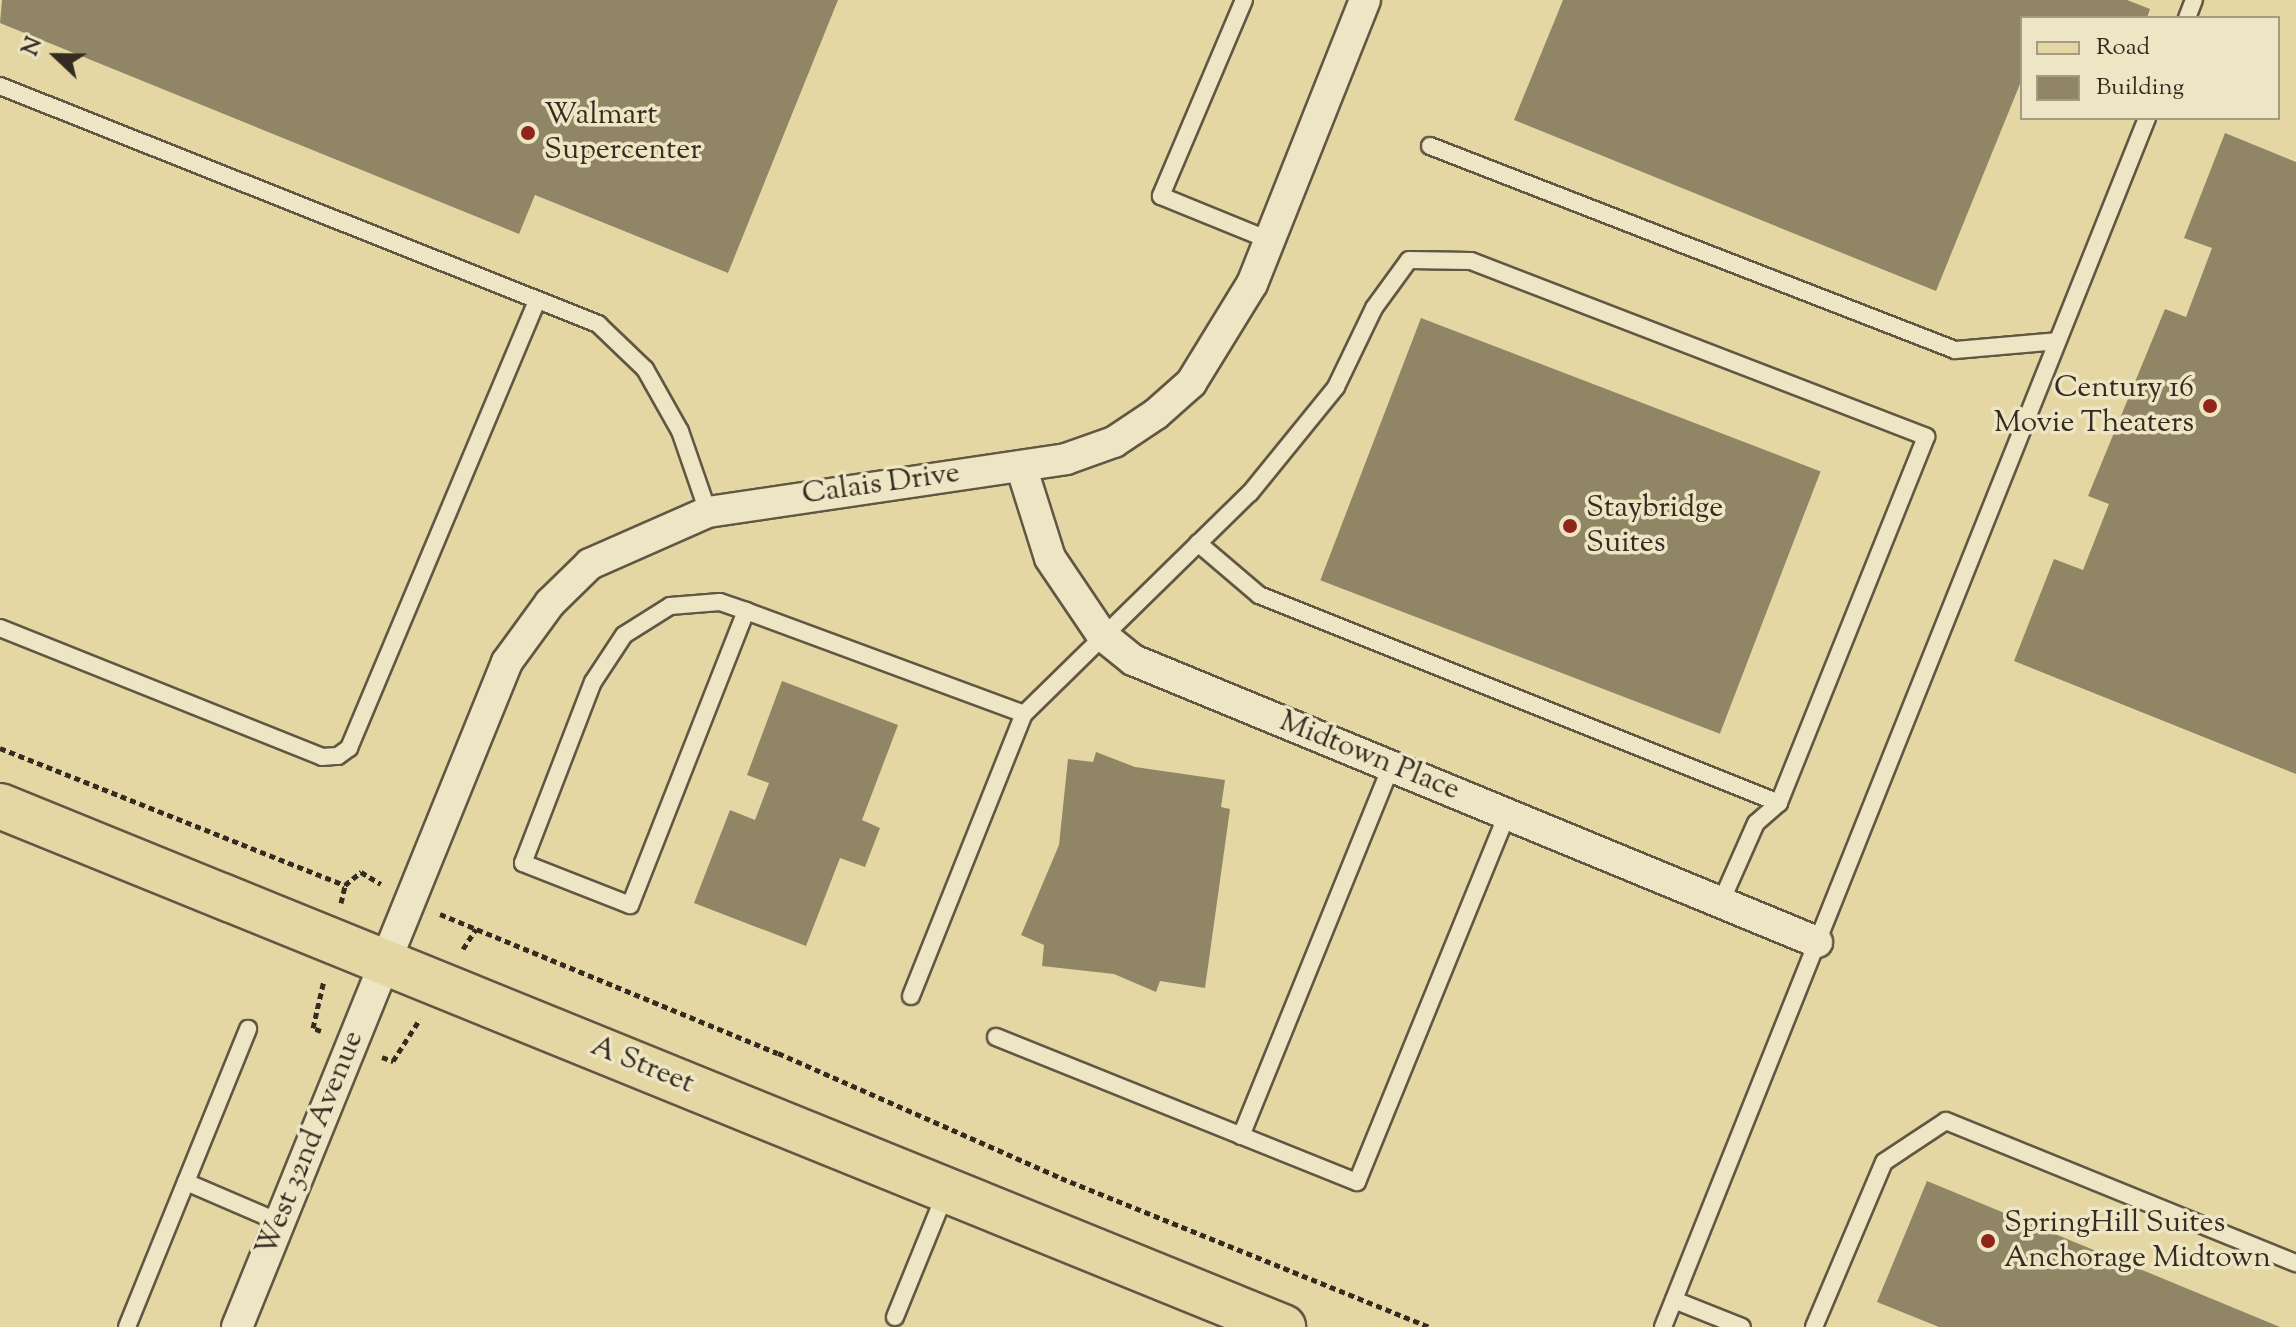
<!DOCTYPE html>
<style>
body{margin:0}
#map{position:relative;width:2296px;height:1327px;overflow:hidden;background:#e4d7a4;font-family:"Sorts Mill Goudy",serif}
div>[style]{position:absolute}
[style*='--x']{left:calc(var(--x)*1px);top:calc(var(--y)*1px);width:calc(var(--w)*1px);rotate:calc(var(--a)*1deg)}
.building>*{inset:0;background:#908565;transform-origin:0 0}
.path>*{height:5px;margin-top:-2.5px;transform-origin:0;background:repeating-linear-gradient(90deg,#352c21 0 6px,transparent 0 10px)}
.roads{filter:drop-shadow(2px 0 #615742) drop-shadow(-2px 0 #615742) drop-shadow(0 2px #615742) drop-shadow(0 -2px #615742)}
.service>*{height:16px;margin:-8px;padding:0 8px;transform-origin:8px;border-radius:8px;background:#ede5c4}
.minor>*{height:30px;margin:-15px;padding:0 15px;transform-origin:15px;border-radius:15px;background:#ede5c4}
.primary>*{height:44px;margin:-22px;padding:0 22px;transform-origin:22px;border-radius:22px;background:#e4d7a4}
.dots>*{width:22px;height:22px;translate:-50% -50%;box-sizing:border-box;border:4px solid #ede5c4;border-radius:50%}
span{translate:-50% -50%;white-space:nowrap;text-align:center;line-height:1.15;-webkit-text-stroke:7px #ede5c4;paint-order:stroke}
.poi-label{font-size:30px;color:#352c21}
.left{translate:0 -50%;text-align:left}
.right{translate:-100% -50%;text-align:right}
.street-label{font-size:30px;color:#352c21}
.legend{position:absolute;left:2020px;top:16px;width:260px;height:104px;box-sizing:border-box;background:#ede5c4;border:2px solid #a39b83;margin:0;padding:10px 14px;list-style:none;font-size:24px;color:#352c21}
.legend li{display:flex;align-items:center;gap:16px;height:40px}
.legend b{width:40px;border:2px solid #a39b83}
.north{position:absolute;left:16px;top:16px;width:80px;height:80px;-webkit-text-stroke:6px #ede5c4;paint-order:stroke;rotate:292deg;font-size:22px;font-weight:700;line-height:32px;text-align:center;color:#352c21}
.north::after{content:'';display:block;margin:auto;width:28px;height:36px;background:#352c21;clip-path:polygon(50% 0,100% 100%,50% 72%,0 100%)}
</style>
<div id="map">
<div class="building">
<i style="clip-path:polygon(2px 0,838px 0,728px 273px,535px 195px,519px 234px,0 23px)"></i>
<i style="clip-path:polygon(1563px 0,2127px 0,2150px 9px,2147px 18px,2022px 18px,2022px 79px,1936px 291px,1514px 120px)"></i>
<i style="clip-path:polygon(2225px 133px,2296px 162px,2296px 774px,2014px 661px,2054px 559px,2083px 570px,2109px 504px,2088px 496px,2165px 309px,2186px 317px,2212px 248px,2184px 238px)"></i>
<i style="left:1421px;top:318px;width:428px;height:281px;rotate:21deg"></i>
<i style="clip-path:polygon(782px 681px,898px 725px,862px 820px,880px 828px,865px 867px,840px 858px,806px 946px,694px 903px,730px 810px,755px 820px,769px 783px,747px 775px)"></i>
<i style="clip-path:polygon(1096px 752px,1135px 767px,1225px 780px,1221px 807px,1230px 809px,1205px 988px,1160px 981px,1156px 992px,1114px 974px,1042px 966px,1044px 945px,1021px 935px,1059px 845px,1068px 759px,1093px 762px)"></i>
<i style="clip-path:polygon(1927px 1181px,2280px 1327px,1939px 1327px,1877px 1302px)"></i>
</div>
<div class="path">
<i style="--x:0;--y:748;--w:371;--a:21.7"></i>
<i style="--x:345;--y:885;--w:21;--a:-39"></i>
<i style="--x:361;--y:872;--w:23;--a:31"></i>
<i style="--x:341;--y:903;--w:18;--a:-77"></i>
<i style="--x:440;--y:914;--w:365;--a:22.4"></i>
<i style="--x:778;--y:1053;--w:309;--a:23.8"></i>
<i style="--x:1061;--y:1178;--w:397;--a:22"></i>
<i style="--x:463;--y:949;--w:24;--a:-57"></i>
<i style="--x:321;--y:1031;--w:9;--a:-159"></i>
<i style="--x:313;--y:1028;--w:49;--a:-77.1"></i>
<i style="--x:382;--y:1057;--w:12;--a:20"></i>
<i style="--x:393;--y:1061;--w:50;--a:-57.3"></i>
</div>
<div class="roads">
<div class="service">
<i style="--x:1244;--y:0;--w:213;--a:113"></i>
<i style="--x:1161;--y:196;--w:117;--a:22.2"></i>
<i style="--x:2187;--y:18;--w:19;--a:-69"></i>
<i style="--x:0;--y:86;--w:644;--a:21.7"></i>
<i style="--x:598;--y:324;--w:65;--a:43.8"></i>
<i style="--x:645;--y:369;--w:71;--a:60.6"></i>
<i style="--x:680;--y:431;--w:86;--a:70.9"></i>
<i style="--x:1430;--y:146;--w:563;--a:21.23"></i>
<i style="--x:1955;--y:350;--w:102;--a:-5"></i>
<i style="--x:1198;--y:543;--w:80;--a:40.4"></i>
<i style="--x:1259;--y:595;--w:560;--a:21.8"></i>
<i style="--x:746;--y:611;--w:316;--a:111.5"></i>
<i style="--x:630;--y:905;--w:115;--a:-158.6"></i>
<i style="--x:523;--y:863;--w:194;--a:-68.9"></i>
<i style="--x:593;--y:682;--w:56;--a:-56.6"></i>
<i style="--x:624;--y:635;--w:54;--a:-32.2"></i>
<i style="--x:670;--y:606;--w:50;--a:-4.6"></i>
<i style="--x:720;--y:602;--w:28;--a:19"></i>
<i style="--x:746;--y:611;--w:296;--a:20.3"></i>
<i style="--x:0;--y:628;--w:347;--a:21.8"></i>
<i style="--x:322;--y:757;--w:16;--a:-4"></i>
<i style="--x:338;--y:756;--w:14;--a:-36"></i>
<i style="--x:349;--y:748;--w:485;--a:-67.2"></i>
<i style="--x:911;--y:996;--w:304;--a:-68.2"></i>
<i style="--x:1024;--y:714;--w:316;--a:-44.4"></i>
<i style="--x:1250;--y:493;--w:136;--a:-50.9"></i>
<i style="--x:1336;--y:387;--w:88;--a:-64.3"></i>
<i style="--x:1374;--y:308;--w:59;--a:-53.9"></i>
<i style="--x:1409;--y:260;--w:62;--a:0.9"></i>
<i style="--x:1471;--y:261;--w:488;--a:21.1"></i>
<i style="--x:1926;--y:437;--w:394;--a:111.9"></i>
<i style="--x:1779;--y:803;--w:30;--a:139"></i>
<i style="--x:1756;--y:823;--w:86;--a:113.9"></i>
<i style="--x:996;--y:1037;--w:389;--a:21.9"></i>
<i style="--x:1357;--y:1182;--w:397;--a:-67.8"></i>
<i style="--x:1241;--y:1136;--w:399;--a:-67.9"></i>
<i style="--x:186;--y:1182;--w:101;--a:23.3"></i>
<i style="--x:1674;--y:1300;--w:73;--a:21.7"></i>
<i style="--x:895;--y:1317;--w:135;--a:-67.8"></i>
<i style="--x:127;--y:1327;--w:322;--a:-67.9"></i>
<i style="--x:1663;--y:1327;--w:1302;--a:-68.18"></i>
<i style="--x:1814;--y:1327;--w:179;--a:-67"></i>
<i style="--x:1884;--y:1162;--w:74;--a:-33.5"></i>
<i style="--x:1946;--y:1121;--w:378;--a:22.1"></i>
</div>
<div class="minor">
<i style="--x:1021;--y:466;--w:96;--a:72.5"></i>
<i style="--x:1050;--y:558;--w:93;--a:56"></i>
<i style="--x:1102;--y:635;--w:40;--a:39"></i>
<i style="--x:1133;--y:660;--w:740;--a:22.41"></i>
<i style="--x:237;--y:1327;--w:718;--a:-67.9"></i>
<i style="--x:507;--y:662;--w:73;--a:-53.9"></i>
<i style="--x:550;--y:603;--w:56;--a:-44.3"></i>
<i style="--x:590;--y:564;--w:129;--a:-23.8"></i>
<i style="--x:708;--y:512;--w:362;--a:-8.4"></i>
<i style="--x:1066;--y:459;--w:51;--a:-19.5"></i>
<i style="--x:1114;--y:442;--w:50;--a:-33.7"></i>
<i style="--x:1156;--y:414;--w:47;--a:-41.5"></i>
<i style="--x:1191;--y:383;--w:116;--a:-58.4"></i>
<i style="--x:1252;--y:284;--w:306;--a:-68.3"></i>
</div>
<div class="primary">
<i style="--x:0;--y:806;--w:1385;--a:22.1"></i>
</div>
</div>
<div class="dots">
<i style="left:528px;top:133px;background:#8f2418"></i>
<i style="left:2210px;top:406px;background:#8f2418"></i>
<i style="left:1570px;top:526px;background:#8f2418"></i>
<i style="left:1988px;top:1241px;background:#8f2418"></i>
</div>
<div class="poi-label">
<span class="left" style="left:544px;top:133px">Walmart<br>Supercenter</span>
<span class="right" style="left:2194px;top:406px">Century 16<br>Movie Theaters</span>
<span class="left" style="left:1586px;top:526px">Staybridge<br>Suites</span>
<span class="left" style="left:2004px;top:1241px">SpringHill Suites<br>Anchorage Midtown</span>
</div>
<div class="street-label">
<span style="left:881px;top:485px;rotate:-8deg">Calais Drive</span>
<span style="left:1369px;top:757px;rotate:22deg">Midtown Place</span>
<span style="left:642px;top:1066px;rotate:22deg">A Street</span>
<span style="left:311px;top:1144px;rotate:-68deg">West 32nd Avenue</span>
</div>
<ul class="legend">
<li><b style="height:10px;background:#e4d7a4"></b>Road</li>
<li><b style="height:22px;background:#908565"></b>Building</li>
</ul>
<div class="north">N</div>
</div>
